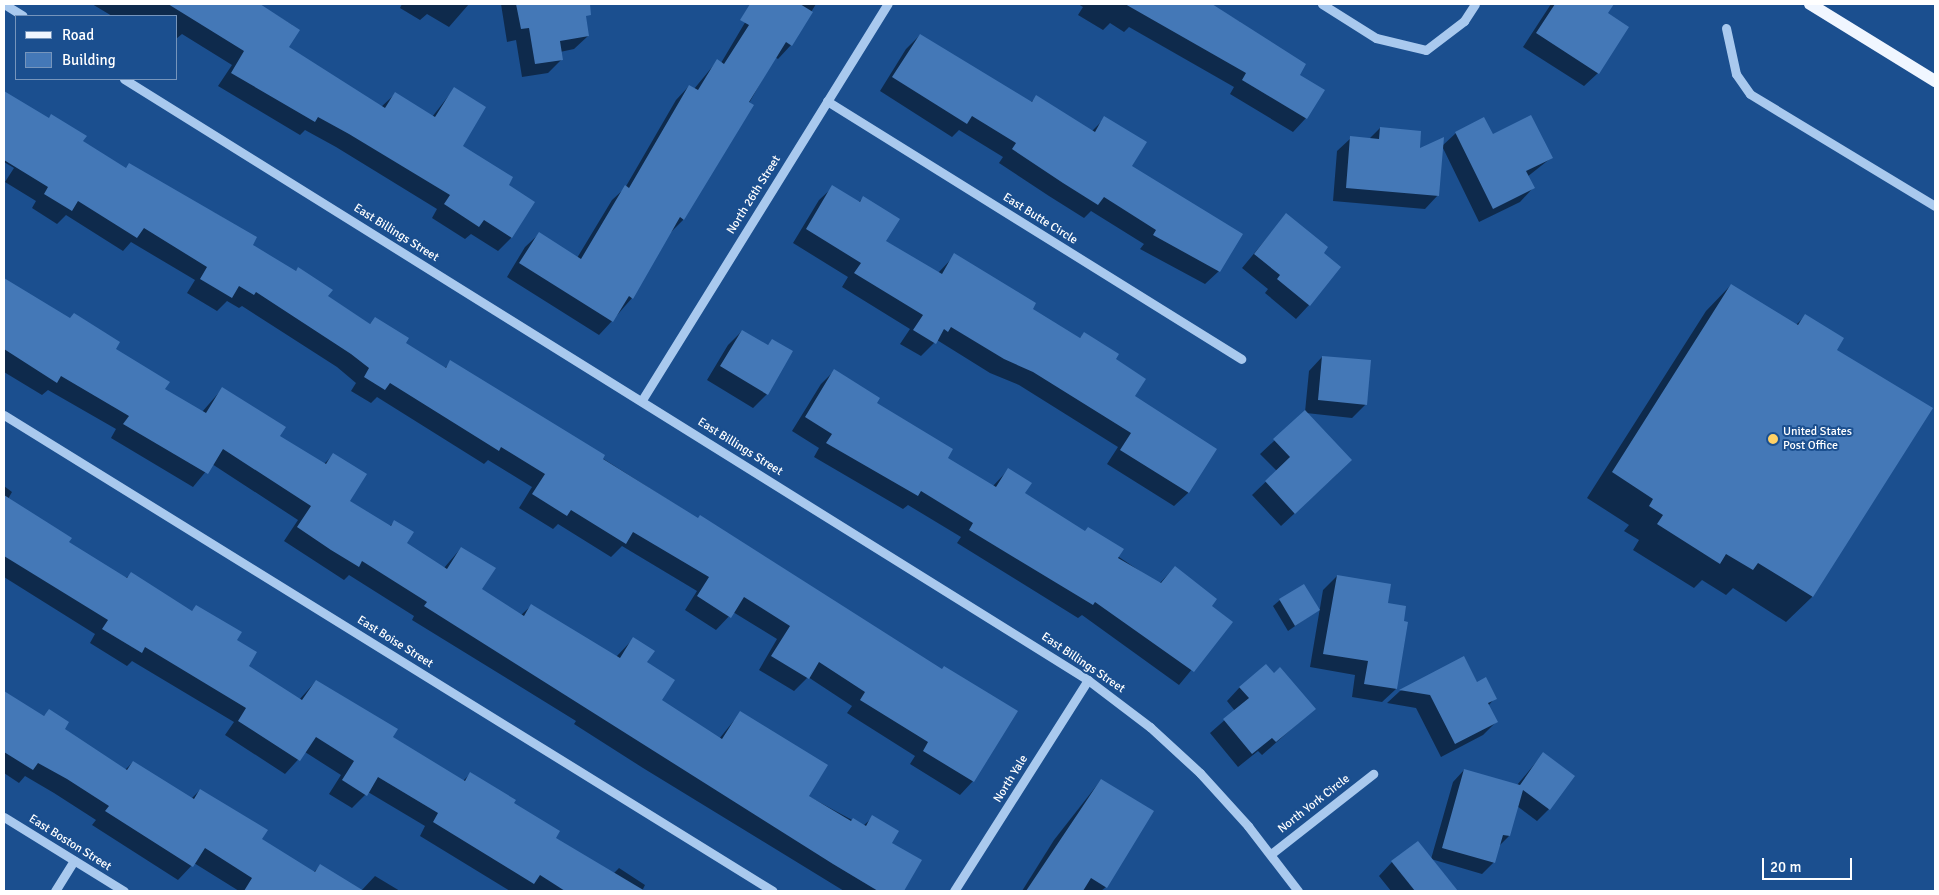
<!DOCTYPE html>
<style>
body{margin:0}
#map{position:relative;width:1939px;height:895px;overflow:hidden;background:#1b4f8f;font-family:Signika,sans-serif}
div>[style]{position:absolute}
.shadow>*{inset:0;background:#0007}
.building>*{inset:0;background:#4478b7}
.minor>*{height:9px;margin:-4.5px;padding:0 4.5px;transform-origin:4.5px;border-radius:4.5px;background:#a9c9ee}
.major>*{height:12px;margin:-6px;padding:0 6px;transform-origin:6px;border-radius:6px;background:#f0f6ff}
.dots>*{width:14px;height:14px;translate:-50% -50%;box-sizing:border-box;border:2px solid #1b4f8f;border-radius:50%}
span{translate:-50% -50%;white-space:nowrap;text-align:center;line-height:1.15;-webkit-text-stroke:4px #1b4f8f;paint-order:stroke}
.street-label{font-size:12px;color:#fff}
.poi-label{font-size:12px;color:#fff}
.left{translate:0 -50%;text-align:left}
.frame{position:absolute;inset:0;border:5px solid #fff;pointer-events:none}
.legend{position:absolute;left:15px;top:15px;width:162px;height:65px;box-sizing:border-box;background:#1b4f8f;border:1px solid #7695bc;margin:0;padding:6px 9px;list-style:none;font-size:15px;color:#fff}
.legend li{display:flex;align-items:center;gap:10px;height:25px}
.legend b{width:25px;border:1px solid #7695bc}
.scale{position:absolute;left:1762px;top:858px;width:90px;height:22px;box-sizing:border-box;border:2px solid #fff;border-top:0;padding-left:6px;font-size:15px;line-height:18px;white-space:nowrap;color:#fff;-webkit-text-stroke:4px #1b4f8f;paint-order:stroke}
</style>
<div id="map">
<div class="shadow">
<i style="clip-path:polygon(92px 4px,258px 4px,292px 25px,288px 48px,381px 107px,395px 94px,432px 117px,454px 89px,461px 146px,507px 185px,534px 202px,511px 238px,498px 251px,471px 234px,465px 239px,432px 218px,437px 209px,336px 147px,305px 130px,300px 135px,218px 86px,232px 65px,182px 34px,176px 39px,176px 16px,112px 16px)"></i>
<i style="clip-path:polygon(402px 4px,469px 4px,449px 27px,427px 14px,420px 20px,400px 8px)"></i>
<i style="clip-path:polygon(501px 4px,583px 4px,588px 36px,574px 49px,560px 52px,562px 59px,548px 73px,522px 77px,516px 40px,507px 42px)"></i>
<i style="clip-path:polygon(756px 4px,816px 4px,791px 45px,778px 59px,775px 57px,684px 219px,670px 233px,632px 298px,612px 321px,599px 335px,507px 277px,525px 247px,539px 234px,577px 258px,612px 200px,625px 188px,676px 100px,689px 86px,694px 89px,717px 61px,721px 63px)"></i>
<i style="clip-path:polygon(1078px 4px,1208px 4px,1240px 22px,1238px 24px,1298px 76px,1306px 118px,1293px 132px,1230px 94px,1234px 87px,1129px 27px,1124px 32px,1110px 23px,1103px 30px,1078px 15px,1083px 7px)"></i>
<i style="clip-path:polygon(1551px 4px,1612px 4px,1606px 13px,1598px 73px,1584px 86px,1523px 47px)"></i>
<i style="clip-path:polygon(920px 35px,1030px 103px,1037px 97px,1092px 131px,1105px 118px,1130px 166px,1219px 271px,1205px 284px,1140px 249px,1144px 244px,1091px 211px,1084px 218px,1049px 196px,999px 163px,1003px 157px,959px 130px,952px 137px,880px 91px,906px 49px)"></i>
<i style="clip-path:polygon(4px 93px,125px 169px,210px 214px,213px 212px,256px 238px,251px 245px,295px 272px,298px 269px,327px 297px,369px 325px,375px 318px,404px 343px,444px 369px,451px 362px,698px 519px,973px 781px,960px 795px,910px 764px,915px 756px,847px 713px,852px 706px,808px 677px,794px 691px,759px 670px,777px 639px,733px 612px,716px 630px,685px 610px,697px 591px,622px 546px,611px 557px,558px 524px,553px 529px,519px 508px,532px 487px,488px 460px,484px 464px,377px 397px,371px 403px,351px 391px,356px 383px,337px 367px,242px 306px,239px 308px,227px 301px,217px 311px,187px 293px,195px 280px,131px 242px,123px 251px,66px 215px,57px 224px,32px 208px,36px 201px,5px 182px,14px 168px,4px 162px)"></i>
<i style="clip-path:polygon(1380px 128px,1418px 150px,1442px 146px,1456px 133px,1492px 136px,1551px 158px,1527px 177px,1533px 188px,1520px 202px,1479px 222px,1442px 146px,1438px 195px,1425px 209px,1333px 201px,1337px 151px,1351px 138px,1369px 139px)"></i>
<i style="clip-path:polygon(833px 187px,858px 203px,863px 198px,885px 241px,938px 273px,955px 255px,1031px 310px,1079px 339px,1084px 333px,1114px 360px,1133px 396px,1215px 449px,1188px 493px,1174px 506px,1107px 464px,1118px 447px,1019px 385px,990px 373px,937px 340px,921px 356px,900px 344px,910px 329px,842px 287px,848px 277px,793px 243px,819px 200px)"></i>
<i style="clip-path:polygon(1286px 215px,1322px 254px,1309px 305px,1296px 319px,1265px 293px,1268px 289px,1242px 268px)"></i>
<i style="clip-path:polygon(4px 279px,69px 319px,164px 389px,202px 412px,222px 389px,279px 437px,324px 464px,333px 455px,348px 501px,389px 527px,394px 522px,405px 544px,444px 568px,461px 548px,481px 590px,521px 615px,532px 605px,616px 657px,633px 639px,660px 701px,719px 739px,740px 713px,808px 796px,863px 826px,873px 817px,891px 843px,921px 861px,902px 891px,844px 891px,643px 768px,574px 724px,576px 721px,412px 620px,414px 616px,349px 575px,344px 580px,284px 541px,298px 520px,212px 464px,193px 487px,111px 438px,116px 429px,48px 390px,42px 395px,4px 372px)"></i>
<i style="clip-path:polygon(1731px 285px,1796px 325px,1805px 316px,1835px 350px,1931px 409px,1812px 597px,1786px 622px,1733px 588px,1726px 595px,1702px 580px,1694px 588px,1633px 550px,1639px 540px,1624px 531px,1629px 525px,1587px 498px,1706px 311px)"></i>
<i style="clip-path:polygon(742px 331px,767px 346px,773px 340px,791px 351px,767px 394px,753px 408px,707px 380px,728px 345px)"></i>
<i style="clip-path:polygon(1322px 357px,1366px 404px,1352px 418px,1306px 413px,1337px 474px,1281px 526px,1252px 495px,1277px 471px,1260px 454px,1305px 412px,1309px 371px)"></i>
<i style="clip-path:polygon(834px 371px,946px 458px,992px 487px,1008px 470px,1024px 493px,1159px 584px,1175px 567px,1210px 606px,1231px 622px,1179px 685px,1082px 615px,1078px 618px,957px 543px,961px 537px,908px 505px,903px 509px,814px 457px,819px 448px,792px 431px,821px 384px)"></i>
<i style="clip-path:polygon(4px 486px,12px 492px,8px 499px,67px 543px,126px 578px,131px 574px,191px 612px,197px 606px,236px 641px,247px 666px,299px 700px,316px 681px,392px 737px,463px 781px,471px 773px,554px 838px,605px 869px,614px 873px,619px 868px,645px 885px,642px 891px,510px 891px,420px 836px,425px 826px,368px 792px,352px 808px,329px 794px,341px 775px,305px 752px,285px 774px,225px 735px,234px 722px,132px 661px,127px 666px,90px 643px,95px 634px,4px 577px)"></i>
<i style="clip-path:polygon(1337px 576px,1386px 604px,1396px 689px,1382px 702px,1352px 697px,1355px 675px,1310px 667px,1323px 590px)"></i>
<i style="clip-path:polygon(1280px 600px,1318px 610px,1288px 631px,1273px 606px)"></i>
<i style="clip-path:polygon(1464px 658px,1477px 683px,1495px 698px,1488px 706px,1496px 722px,1483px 735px,1441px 757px,1416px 708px,1387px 703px,1400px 691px)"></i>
<i style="clip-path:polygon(1274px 674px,1314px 709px,1262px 755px,1258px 751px,1238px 767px,1210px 733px,1235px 711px,1227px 701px,1240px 687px)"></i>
<i style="clip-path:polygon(4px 692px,43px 717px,49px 711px,63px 729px,125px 770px,133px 762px,191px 799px,200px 790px,260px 840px,313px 873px,320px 866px,361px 891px,375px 876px,400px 891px,239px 891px,194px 863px,178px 880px,92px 825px,96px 820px,54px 793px,25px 776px,19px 783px,4px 773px)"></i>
<i style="clip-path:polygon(1543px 754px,1549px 809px,1537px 821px,1517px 806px,1509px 836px,1498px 847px,1494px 862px,1482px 874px,1431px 859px,1456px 891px,1391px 891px,1379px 876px,1392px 862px,1431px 859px,1453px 782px,1464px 770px,1517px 785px)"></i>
<i style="clip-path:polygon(1101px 780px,1106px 887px,1101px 891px,1022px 891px,1054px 840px)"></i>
</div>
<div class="building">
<i style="clip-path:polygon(168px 4px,260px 4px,300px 30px,289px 47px,385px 108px,395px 92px,435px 117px,454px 87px,486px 107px,463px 146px,513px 177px,509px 185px,535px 202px,512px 238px,484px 220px,479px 227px,444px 204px,450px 195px,349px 134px,318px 117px,315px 122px,231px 73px,244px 51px)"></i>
<i style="clip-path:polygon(516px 4px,590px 4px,591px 15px,586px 16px,589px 36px,560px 41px,563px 60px,535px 64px,529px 28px,521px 29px)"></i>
<i style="clip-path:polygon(750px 4px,800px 4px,813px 12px,792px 46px,786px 42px,749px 102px,754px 105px,684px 220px,680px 217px,633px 299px,629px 296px,613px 322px,519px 263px,539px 232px,581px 259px,625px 185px,629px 188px,689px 85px,698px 90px,717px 59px,724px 64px,749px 25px,740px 20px)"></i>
<i style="clip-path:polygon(1125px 4px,1212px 4px,1306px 64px,1300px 75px,1325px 90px,1307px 119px,1242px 80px,1246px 73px)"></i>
<i style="clip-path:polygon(1555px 4px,1614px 4px,1608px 13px,1629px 27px,1599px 74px,1536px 33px)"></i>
<i style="clip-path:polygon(920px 34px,1032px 102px,1036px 95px,1095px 132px,1104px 116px,1147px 142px,1132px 166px,1243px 234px,1220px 272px,1153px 235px,1156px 230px,1104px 197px,1098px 205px,1063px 183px,1012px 149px,1016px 143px,972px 116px,967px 124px,892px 77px)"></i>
<i style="clip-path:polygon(4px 91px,49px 118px,51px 114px,87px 136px,83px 141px,126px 168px,129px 163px,257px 237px,253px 245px,296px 271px,298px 267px,333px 290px,328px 296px,370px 324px,375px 317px,409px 338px,406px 343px,446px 368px,450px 360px,605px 455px,603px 459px,698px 518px,700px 515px,942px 669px,944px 666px,1018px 711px,974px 782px,923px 751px,928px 742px,860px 700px,865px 692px,819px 662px,809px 679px,771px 656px,790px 626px,744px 597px,731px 618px,697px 596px,709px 577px,633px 532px,626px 544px,571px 510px,567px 516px,532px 494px,545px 474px,501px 447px,499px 451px,390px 383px,385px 390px,364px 377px,369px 368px,351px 354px,256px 292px,254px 295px,239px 286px,232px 298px,200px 279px,207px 267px,144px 228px,137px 238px,78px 201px,72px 211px,44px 194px,48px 187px,4px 160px)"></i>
<i style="clip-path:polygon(1531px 115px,1553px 158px,1526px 171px,1535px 188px,1493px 209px,1455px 132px,1484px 117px,1493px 134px)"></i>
<i style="clip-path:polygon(1380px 127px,1421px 131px,1420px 148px,1444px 137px,1439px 196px,1346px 188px,1350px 136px,1379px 139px)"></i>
<i style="clip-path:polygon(832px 185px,860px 202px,863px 196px,900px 219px,886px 241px,942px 274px,954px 253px,1036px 303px,1033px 309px,1080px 338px,1084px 332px,1119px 354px,1116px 359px,1146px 379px,1135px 396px,1217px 449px,1189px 493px,1120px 450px,1131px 433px,1033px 372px,1004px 359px,951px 327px,948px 332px,944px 329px,936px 344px,913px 330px,923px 315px,854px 273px,861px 263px,806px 229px)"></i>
<i style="clip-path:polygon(1286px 213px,1328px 247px,1324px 253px,1341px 267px,1310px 306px,1277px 279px,1280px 275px,1254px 254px)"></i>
<i style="clip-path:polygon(4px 278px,70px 318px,74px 313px,120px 342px,116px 349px,170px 382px,165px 389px,206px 413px,222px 387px,286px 427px,280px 436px,326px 464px,333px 453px,367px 474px,350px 501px,391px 526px,394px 520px,414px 532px,407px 543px,447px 569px,461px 547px,496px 568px,482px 589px,524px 616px,531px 604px,620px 658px,633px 637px,655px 651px,647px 662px,675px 680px,662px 700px,722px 739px,740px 711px,828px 765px,809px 796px,851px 821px,853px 818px,866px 826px,872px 815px,899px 831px,892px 843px,922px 860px,904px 891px,878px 891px,833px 864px,424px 606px,427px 602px,362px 561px,359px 567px,331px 550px,297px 527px,311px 506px,223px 449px,208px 474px,123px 424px,129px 416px,61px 376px,57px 383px,4px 349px)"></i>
<i style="clip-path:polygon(1731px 284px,1798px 325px,1805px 314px,1844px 338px,1837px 350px,1933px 408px,1813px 597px,1758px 563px,1753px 570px,1726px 554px,1720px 564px,1657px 524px,1663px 515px,1649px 506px,1653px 499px,1612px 472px)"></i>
<i style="clip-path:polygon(742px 330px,768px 345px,772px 339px,793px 351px,768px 395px,720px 366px)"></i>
<i style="clip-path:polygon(1322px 356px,1371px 360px,1367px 405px,1318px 400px)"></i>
<i style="clip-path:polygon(834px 369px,880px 398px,877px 403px,953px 449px,948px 458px,996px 487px,1008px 468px,1032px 483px,1025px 493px,1085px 531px,1088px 527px,1124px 549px,1118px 558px,1161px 583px,1175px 566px,1217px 599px,1212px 606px,1233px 622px,1194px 672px,1095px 602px,1093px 605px,969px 530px,973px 523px,921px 491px,918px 496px,826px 443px,832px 434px,805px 417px)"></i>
<i style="clip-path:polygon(1305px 410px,1352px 460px,1295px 514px,1265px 481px,1290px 457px,1273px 439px)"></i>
<i style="clip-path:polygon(4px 495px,72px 538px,69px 542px,127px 578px,131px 572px,192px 611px,196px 605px,242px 632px,237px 640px,257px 652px,249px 666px,302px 700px,316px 680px,398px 729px,393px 737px,465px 781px,470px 772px,516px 800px,514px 803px,560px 831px,556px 838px,645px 891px,565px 891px,540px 875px,534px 884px,433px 822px,438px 813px,378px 777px,367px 796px,342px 780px,354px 761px,316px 737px,300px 761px,238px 721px,246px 708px,145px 647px,142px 653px,102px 629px,108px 620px,4px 556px)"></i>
<i style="clip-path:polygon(1337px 575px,1391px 584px,1388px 603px,1406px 606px,1404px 621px,1408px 622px,1397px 689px,1364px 684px,1368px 661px,1323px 654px)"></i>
<i style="clip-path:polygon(1304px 584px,1320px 610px,1295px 626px,1279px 599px)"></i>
<i style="clip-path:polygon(1464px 656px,1477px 682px,1486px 677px,1497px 699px,1488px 703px,1498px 722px,1455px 744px,1430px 695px,1399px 690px)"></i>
<i style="clip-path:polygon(1266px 664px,1274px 673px,1280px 667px,1316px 709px,1276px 742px,1272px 738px,1252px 754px,1223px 719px,1249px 698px,1239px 687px)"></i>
<i style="clip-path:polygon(4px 691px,44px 716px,49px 709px,69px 722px,65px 729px,127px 770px,133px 761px,194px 799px,200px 789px,268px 830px,262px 839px,315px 872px,320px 864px,364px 891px,244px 891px,252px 878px,205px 848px,193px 867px,105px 811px,109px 806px,67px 779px,38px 763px,33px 770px,4px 752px)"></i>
<i style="clip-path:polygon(1543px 752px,1575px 776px,1550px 810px,1523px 790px,1510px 836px,1503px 835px,1495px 863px,1442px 848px,1464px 769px,1520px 785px)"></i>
<i style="clip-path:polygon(1101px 779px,1154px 811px,1107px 888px,1091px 878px,1083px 891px,1026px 891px)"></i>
<i style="clip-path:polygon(1418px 841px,1458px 891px,1415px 891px,1391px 861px)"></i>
</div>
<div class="minor">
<i style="left:4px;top:4px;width:22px;rotate:32deg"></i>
<i style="left:1322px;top:4px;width:64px;rotate:32.2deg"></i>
<i style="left:1376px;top:38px;width:51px;rotate:13.5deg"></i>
<i style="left:1426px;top:50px;width:48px;rotate:-37.3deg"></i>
<i style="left:1464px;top:21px;width:20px;rotate:-57deg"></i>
<i style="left:1726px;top:28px;width:47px;rotate:77.7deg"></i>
<i style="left:1736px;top:74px;width:24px;rotate:55deg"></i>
<i style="left:1750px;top:94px;width:216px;rotate:31.2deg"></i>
<i style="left:124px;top:79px;width:1136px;rotate:31.94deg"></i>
<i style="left:1088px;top:680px;width:78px;rotate:37.2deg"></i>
<i style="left:1150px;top:727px;width:68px;rotate:42.6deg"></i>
<i style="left:1200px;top:773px;width:72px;rotate:47.8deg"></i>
<i style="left:1248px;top:826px;width:82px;rotate:52.4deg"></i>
<i style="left:827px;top:101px;width:488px;rotate:31.9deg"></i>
<i style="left:642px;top:400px;width:466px;rotate:-58.2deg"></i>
<i style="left:4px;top:415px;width:904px;rotate:31.76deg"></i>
<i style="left:4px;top:817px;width:141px;rotate:31.7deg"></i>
<i style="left:1271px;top:854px;width:130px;rotate:-38.1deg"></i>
<i style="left:55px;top:891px;width:36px;rotate:-58deg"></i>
<i style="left:954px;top:891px;width:250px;rotate:-57.6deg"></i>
</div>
<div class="major">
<i style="left:1810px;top:4px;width:147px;rotate:31.6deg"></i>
</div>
<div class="dots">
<i style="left:1773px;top:439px;background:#ffd166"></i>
</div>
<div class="street-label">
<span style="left:754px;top:195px;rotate:-58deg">North 26th Street</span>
<span style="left:1040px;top:219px;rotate:32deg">East Butte Circle</span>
<span style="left:396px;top:233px;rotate:32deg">East Billings Street</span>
<span style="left:740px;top:447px;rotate:32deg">East Billings Street</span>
<span style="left:395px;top:642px;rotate:32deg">East Boise Street</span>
<span style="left:1083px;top:663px;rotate:34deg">East Billings Street</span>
<span style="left:1011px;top:779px;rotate:-58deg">North Yale</span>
<span style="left:1314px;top:804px;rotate:-38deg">North York Circle</span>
<span style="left:70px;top:843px;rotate:32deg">East Boston Street</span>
</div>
<div class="poi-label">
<span class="left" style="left:1783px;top:439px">United States<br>Post Office</span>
</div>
<div class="frame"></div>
<ul class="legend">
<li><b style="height:6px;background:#f0f6ff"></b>Road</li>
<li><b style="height:14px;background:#4478b7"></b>Building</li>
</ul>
<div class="scale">20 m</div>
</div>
